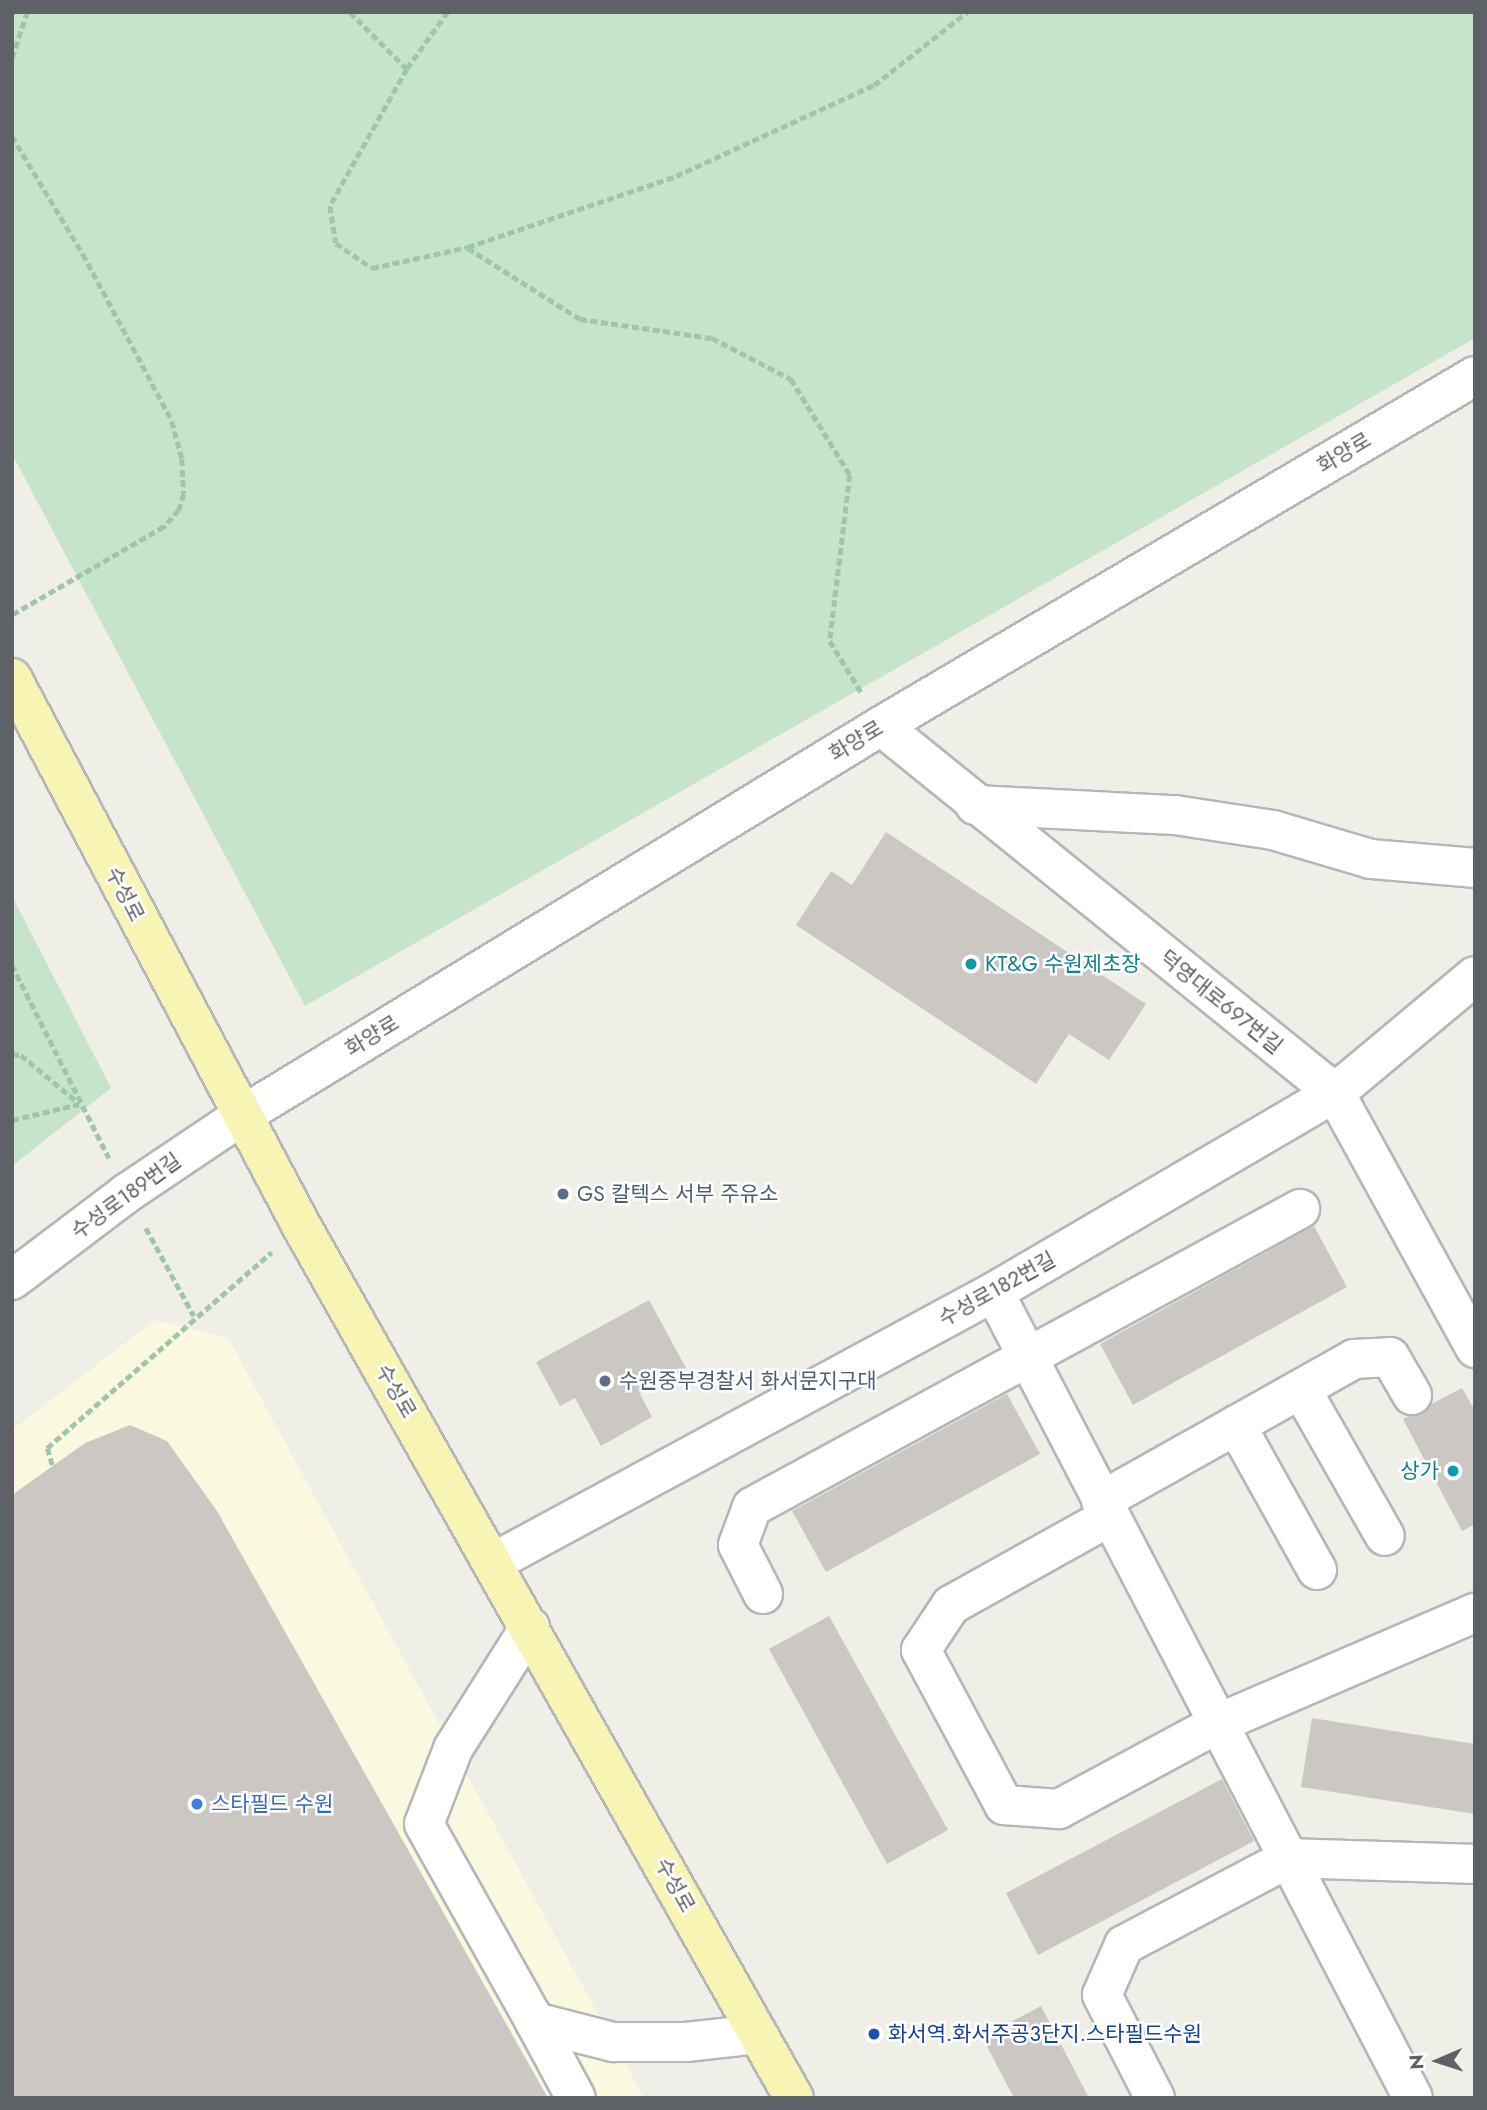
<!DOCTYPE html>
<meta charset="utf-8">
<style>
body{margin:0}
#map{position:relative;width:1487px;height:2110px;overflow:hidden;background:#efeee7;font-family:Jost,"Noto Sans KR",sans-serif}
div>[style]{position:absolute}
.commercial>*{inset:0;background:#fbf8e0}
.green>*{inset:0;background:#c6e4c9}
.building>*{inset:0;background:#cbc8c4}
.path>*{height:4.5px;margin-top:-2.25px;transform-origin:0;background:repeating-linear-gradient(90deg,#9fc5ad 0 7px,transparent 0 10.5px)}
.roads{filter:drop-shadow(2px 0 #b4b6ba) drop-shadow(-2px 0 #b4b6ba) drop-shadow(0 2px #b4b6ba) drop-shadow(0 -2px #b4b6ba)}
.minor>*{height:38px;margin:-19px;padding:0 19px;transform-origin:19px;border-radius:19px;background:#fff}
.major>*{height:38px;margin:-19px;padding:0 19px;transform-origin:19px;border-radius:19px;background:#f8f4b3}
.dots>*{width:19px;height:19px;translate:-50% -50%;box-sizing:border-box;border:4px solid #fff;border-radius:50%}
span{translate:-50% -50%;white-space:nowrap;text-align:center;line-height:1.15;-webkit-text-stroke:5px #fff;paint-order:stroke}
.street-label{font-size:21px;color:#5e6166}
.culture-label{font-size:21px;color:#0d838f}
.left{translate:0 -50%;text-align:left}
.right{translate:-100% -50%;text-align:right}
.service-label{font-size:21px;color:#4e5e75}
.shop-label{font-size:21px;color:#366cbe}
.transit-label{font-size:21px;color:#164399}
.frame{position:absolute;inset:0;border:14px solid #5e6166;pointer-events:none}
.north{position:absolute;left:1403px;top:2026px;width:70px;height:70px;-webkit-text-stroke:5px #fff;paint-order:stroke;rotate:267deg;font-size:19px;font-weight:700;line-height:28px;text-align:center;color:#5e6166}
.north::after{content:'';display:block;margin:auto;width:24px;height:32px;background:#5e6166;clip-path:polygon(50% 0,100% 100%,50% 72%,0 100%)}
</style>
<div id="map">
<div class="commercial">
<i style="clip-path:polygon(155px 1320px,228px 1338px,644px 2098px,12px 2098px,12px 1430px)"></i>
</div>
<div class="green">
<i style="clip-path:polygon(12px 12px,1475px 12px,1475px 338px,305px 1006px,12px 454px)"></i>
<i style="clip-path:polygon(12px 896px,111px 1088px,12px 1166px)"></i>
</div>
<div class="building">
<i style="clip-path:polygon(886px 832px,1146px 1004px,1109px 1060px,1069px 1034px,1036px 1084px,796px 925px,831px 871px,852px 885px)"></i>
<i style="clip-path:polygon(1314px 1226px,1347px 1287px,1133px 1405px,1100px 1344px)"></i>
<i style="clip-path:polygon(649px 1300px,686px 1368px,640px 1394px,652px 1417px,601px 1446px,575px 1398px,560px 1406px,536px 1362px)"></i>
<i style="clip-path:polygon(1462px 1388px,1475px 1411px,1475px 1524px,1462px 1531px,1403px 1419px)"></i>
<i style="clip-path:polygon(1007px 1394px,1040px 1454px,826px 1572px,792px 1511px)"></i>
<i style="clip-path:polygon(130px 1425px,167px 1441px,217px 1511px,548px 2098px,12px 2098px,12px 1495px,85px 1443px)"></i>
<i style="clip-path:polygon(829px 1616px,948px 1830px,887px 1864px,769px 1649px)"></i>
<i style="clip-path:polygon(1312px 1718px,1475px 1744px,1475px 1814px,1301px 1787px)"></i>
<i style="clip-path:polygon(1222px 1779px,1254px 1841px,1038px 1955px,1006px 1893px)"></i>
<i style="clip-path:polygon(1041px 2006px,1089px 2098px,1014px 2098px,982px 2037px)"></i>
</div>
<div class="path">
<i style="left:350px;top:12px;width:81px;rotate:45deg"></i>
<i style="left:448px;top:12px;width:70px;rotate:125.7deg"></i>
<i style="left:407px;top:69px;width:157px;rotate:119.3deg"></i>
<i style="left:330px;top:206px;width:37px;rotate:81deg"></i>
<i style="left:336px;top:243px;width:44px;rotate:34.8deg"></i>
<i style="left:372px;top:268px;width:98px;rotate:-12.3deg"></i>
<i style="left:468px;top:247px;width:220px;rotate:-18.8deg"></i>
<i style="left:676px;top:176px;width:218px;rotate:-24.7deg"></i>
<i style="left:874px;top:85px;width:118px;rotate:-38.1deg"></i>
<i style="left:12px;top:58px;width:48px;rotate:-71.9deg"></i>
<i style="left:12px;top:136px;width:138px;rotate:59deg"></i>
<i style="left:83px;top:254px;width:189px;rotate:61.9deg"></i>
<i style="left:172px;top:421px;width:39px;rotate:75deg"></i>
<i style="left:182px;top:459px;width:35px;rotate:87deg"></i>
<i style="left:184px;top:494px;width:17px;rotate:107deg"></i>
<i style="left:179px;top:510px;width:23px;rotate:131deg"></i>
<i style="left:164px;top:527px;width:176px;rotate:149.9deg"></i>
<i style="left:468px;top:248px;width:133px;rotate:32.4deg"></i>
<i style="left:580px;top:319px;width:133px;rotate:8.2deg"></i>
<i style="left:712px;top:338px;width:89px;rotate:27.4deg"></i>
<i style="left:791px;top:379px;width:113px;rotate:58.4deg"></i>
<i style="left:850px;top:475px;width:167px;rotate:96.9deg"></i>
<i style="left:830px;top:641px;width:60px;rotate:58.7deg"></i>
<i style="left:12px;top:965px;width:216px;rotate:63.3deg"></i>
<i style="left:12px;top:1054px;width:9px;rotate:6deg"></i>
<i style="left:21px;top:1055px;width:72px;rotate:39.9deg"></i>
<i style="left:12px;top:1120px;width:69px;rotate:-13.4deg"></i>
<i style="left:146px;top:1228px;width:100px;rotate:61.4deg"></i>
<i style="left:52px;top:1465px;width:18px;rotate:-106deg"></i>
<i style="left:47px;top:1448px;width:298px;rotate:-41.1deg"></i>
</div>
<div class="roads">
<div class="minor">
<i style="left:881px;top:726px;width:584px;rotate:38.95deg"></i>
<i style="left:1335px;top:1093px;width:291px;rotate:61.2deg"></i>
<i style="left:975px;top:805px;width:200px;rotate:2.9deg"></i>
<i style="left:1175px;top:815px;width:99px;rotate:8.7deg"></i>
<i style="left:1273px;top:830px;width:102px;rotate:16.5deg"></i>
<i style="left:1371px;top:859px;width:104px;rotate:4.9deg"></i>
<i style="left:12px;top:1280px;width:144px;rotate:-37.1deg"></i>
<i style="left:127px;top:1193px;width:140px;rotate:-33.9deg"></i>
<i style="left:243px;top:1115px;width:747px;rotate:-31.37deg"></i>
<i style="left:881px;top:726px;width:689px;rotate:-30.51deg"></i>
<i style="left:994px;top:1292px;width:908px;rotate:62.53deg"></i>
<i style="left:1301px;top:1389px;width:169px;rotate:60.3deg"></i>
<i style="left:1236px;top:1425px;width:166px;rotate:60.8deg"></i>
<i style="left:1101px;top:1501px;width:290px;rotate:-29.3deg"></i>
<i style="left:1354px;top:1359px;width:36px;rotate:-3deg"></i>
<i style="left:1390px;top:1357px;width:44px;rotate:59.9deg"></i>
<i style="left:1109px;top:1517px;width:181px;rotate:150.9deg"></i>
<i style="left:951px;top:1605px;width:54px;rotate:123.7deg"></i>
<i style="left:921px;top:1650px;width:176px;rotate:61.8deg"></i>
<i style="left:1004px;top:1805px;width:55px;rotate:4.2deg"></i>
<i style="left:1059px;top:1809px;width:182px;rotate:-28.3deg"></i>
<i style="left:1219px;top:1723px;width:279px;rotate:-23.3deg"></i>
<i style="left:494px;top:1562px;width:568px;rotate:-28.37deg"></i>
<i style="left:994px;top:1292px;width:395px;rotate:-30.3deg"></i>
<i style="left:1335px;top:1093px;width:182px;rotate:-39.9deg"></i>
<i style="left:763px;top:1594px;width:55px;rotate:-117deg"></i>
<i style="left:738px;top:1545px;width:40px;rotate:-69.8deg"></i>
<i style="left:752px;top:1507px;width:624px;rotate:-28.54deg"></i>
<i style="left:530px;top:1627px;width:144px;rotate:122.3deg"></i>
<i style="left:453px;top:1749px;width:80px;rotate:111.1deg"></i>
<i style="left:424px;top:1824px;width:227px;rotate:60.7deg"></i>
<i style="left:535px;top:2022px;width:81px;rotate:14.4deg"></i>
<i style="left:613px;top:2042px;width:73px"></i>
<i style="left:686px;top:2042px;width:72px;rotate:-6.3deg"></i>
<i style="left:535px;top:2022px;width:86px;rotate:61.7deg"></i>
<i style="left:1155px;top:2098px;width:116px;rotate:-117.2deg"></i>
<i style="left:1102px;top:1995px;width:55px;rotate:-66.3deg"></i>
<i style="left:1124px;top:1945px;width:187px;rotate:-27.8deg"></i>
<i style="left:1289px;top:1858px;width:186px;rotate:1.8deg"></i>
</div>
<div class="major">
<i style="left:12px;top:678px;width:621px;rotate:62.16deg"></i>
<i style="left:302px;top:1227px;width:1000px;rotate:60.54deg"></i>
</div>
</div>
<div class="dots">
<i style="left:971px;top:964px;background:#0f9aa8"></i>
<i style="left:563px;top:1194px;background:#5c6f8a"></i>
<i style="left:605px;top:1381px;background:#5c6f8a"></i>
<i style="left:1453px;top:1471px;background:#0f9aa8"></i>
<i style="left:197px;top:1804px;background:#3f7fe0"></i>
<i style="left:874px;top:2034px;background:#1a4fb4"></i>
</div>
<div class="street-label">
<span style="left:1344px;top:453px;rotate:-31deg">화양로</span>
<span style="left:856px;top:741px;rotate:-31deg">화양로</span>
<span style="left:125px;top:894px;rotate:63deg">수성로</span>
<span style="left:1221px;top:1002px;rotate:39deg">덕영대로697번길</span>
<span style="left:372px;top:1036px;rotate:-31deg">화양로</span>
<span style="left:126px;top:1196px;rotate:-36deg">수성로189번길</span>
<span style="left:997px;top:1289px;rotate:-29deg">수성로182번길</span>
<span style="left:396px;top:1391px;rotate:60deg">수성로</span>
<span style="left:675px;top:1885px;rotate:61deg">수성로</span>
</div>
<div class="culture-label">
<span class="left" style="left:985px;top:964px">KT&amp;G 수원제초장</span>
<span class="right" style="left:1439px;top:1471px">상가</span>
</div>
<div class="service-label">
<span class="left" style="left:577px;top:1194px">GS 칼텍스 서부 주유소</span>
<span class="left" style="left:619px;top:1381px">수원중부경찰서 화서문지구대</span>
</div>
<div class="shop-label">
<span class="left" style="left:211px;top:1804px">스타필드 수원</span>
</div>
<div class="transit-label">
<span class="left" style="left:888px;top:2034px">화서역.화서주공3단지.스타필드수원</span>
</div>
<div class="frame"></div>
<div class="north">N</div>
</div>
